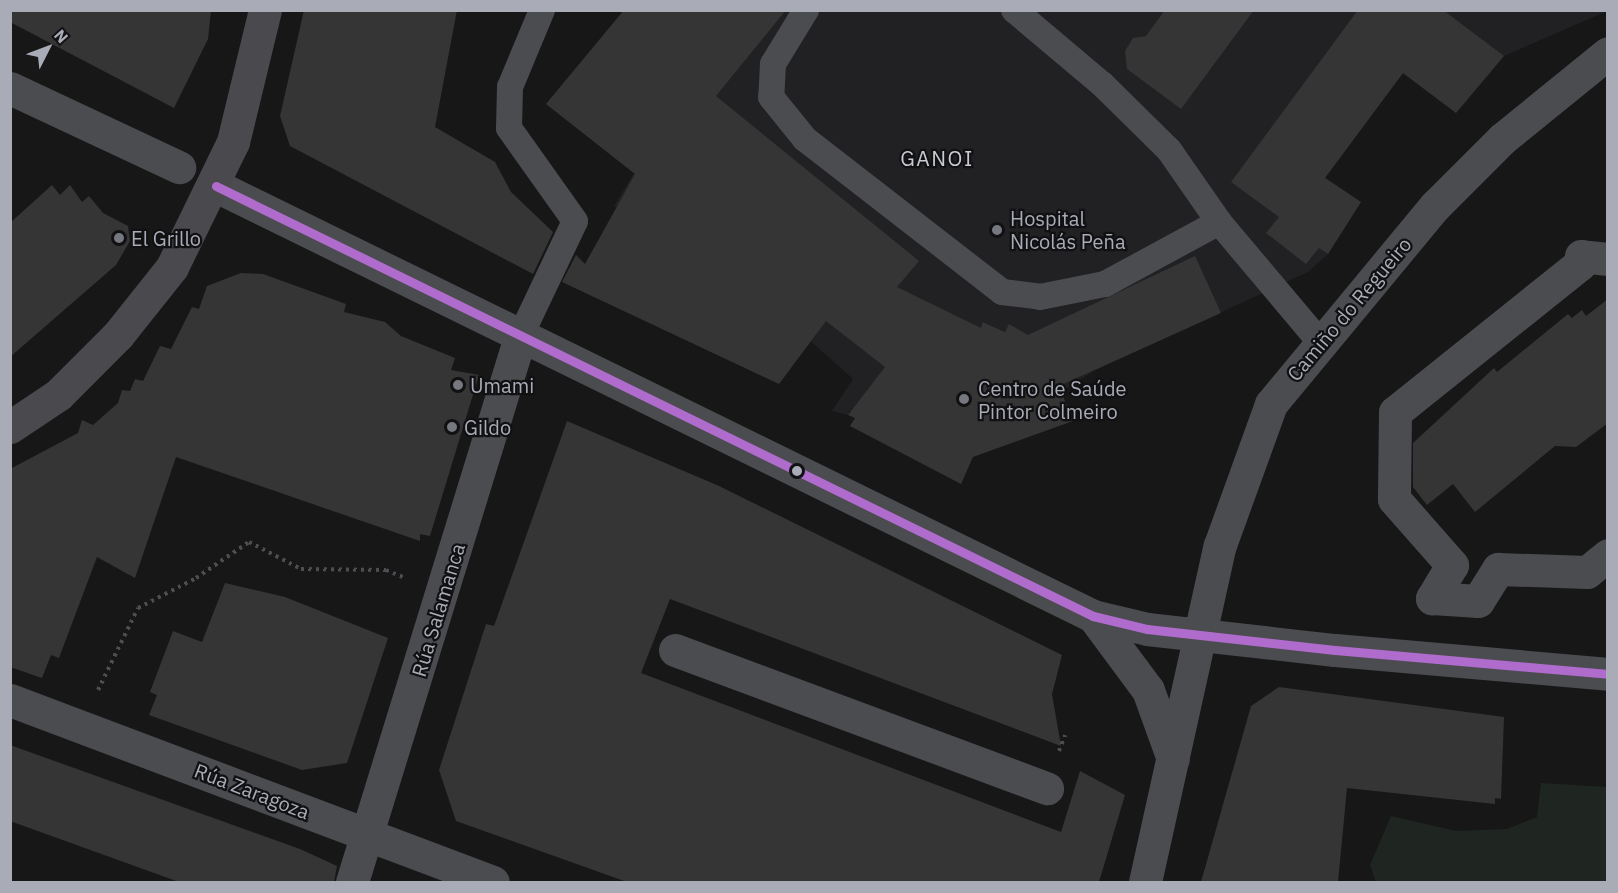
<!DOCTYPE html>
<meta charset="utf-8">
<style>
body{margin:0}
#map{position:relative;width:1618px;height:893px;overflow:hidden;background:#171717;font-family:"IBM Plex Sans",sans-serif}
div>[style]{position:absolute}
.built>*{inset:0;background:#212123}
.green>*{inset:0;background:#1f2621}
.building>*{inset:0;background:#353536}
.path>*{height:4px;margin-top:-2px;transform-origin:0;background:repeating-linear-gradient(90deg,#4d4e51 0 3px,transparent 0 7.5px)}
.service>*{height:26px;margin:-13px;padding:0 13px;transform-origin:13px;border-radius:13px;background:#4b4c50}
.pedestrian>*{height:33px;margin:-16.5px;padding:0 16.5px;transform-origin:16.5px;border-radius:16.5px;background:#4b4c50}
.minor>*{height:33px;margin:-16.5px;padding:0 16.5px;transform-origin:16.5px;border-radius:16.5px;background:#4b4c50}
.secondary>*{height:33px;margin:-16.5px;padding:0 16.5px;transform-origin:16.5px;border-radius:16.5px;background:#4a4a4e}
.bus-1>*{height:9px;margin:-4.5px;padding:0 4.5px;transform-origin:4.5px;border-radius:4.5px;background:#b06ccc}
.dots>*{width:16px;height:16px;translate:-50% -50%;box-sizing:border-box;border:3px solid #111113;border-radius:50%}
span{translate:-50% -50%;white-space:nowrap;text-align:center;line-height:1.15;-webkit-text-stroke:4.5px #111113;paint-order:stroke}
.poi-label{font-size:20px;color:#a9acb7}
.left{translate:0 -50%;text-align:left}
.street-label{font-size:20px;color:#a9acb7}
.neighbourhood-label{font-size:21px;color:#c9cbd3;letter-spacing:1.5px}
.frame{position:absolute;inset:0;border:12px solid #a9acb7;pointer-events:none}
.north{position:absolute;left:18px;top:18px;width:60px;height:60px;-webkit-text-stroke:4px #111113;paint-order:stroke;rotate:48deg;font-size:16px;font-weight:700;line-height:24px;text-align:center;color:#a9acb7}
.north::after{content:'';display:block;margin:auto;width:21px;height:27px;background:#a9acb7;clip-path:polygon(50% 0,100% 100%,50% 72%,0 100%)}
</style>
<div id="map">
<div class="built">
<i style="clip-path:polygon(624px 11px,1607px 11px,1504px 56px,1456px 113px,1403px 73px,1325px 177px,1361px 202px,1328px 254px,1308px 272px,1094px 371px,1061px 392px,1033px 338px,1010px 325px,1005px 332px,984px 322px,981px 328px,889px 363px,848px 415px,832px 411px,853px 379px,806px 337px,614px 206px,634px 173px,546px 104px)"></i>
</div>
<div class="green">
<i style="clip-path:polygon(1541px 783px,1607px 787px,1607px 882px,1376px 882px,1370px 865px,1391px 816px,1456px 831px,1507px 829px,1537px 817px)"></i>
</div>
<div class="building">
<i style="clip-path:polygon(10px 10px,211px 10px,208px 39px,174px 108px,10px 22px)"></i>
<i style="clip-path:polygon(304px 10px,457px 10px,435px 127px,495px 162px,511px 192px,553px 232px,533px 274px,290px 146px,280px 116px)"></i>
<i style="clip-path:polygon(624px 10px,786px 10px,716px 96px,919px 261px,897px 287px,981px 328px,983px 322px,1005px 332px,1009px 324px,1028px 335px,1195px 256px,1221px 313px,1059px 386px,1073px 421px,973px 457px,961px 484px,850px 426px,855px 418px,848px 415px,885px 367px,826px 321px,779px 384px,562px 282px,576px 255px,585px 264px,635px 174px,546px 104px)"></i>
<i style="clip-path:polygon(1165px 10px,1254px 10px,1181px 109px,1127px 69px,1125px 51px,1133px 38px,1146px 36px)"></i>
<i style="clip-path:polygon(1358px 10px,1443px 10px,1504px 56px,1456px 113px,1403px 73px,1325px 178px,1361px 202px,1328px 254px,1319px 248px,1306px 264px,1266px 233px,1279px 217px,1231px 182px)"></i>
<i style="clip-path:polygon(52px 185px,60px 195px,70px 185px,82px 202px,89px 196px,103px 213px,128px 226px,130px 241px,116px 265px,10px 357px,10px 223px)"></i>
<i style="clip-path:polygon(241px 273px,263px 274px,346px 304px,344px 312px,385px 322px,401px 336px,455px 358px,451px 370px,479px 375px,430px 536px,420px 534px,420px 541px,176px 457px,135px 578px,97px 557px,59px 658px,51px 655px,42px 678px,10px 667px,10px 469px,78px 433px,82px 420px,93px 425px,118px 403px,122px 390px,130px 391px,135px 379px,143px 381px,160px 346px,171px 349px,192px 307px,199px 309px,207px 286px)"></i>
<i style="clip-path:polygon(1608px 299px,1608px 423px,1576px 447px,1555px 446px,1475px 512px,1453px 484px,1427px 505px,1413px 487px,1413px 443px,1494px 368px,1497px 372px,1568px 314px,1572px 318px,1582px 310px,1586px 316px)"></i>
<i style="clip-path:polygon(567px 421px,719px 486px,1062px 655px,1052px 694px,1061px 746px,670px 599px,641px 673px,1061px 832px,1080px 771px,1125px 795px,1099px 882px,627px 882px,456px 821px,439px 770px,486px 624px,494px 626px)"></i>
<i style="clip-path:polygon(225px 583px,285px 597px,388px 638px,347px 763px,302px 770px,149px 715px,157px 695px,150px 692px,173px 631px,202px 642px)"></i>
<i style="clip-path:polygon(1279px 687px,1504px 717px,1501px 799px,1495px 798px,1495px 804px,1347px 788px,1338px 882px,1201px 882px,1251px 706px)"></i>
<i style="clip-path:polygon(10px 745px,300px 849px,337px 866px,334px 882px,179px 882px,10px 821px)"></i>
</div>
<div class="path">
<i style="left:98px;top:690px;width:91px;rotate:-64deg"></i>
<i style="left:138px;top:608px;width:65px;rotate:-27.3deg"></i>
<i style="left:196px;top:578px;width:64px;rotate:-34.2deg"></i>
<i style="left:249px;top:542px;width:59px;rotate:27.4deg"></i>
<i style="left:301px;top:569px;width:85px;rotate:0.7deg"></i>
<i style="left:386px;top:570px;width:21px;rotate:23deg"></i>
<i style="left:1059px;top:751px;width:17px;rotate:-69deg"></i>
</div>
<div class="service">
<i style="left:806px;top:10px;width:63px;rotate:121.4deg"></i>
<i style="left:773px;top:64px;width:33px;rotate:93deg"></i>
<i style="left:771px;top:97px;width:54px;rotate:51deg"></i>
<i style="left:805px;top:139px;width:249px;rotate:37.8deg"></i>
<i style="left:1002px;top:292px;width:38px;rotate:7deg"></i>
<i style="left:1040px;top:297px;width:66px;rotate:-11.3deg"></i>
<i style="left:1105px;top:284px;width:130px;rotate:-28.5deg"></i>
<i style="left:1014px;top:10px;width:115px;rotate:40.1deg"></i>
<i style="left:1102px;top:84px;width:94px;rotate:44.6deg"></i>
<i style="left:1169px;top:150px;width:88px;rotate:55.2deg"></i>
<i style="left:1219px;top:222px;width:158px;rotate:49.9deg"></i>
<i style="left:520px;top:337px;width:128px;rotate:-64.6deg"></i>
<i style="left:575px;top:221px;width:114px;rotate:-125.4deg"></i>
<i style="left:509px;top:128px;width:41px;rotate:-88.6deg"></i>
<i style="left:510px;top:87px;width:83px;rotate:-67.4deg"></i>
</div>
<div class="pedestrian">
<i style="left:10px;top:88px;width:187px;rotate:25.1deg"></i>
<i style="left:1608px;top:259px;width:27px;rotate:-174deg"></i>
<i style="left:1581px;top:256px;width:8px;rotate:97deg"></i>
<i style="left:1580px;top:264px;width:237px;rotate:141.3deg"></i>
<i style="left:1395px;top:412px;width:87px;rotate:90.7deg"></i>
<i style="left:1394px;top:499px;width:88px;rotate:48.7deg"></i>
<i style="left:1452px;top:565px;width:39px;rotate:121deg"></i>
<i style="left:1432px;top:598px;width:46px;rotate:3.7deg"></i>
<i style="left:1478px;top:601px;width:38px;rotate:-58deg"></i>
<i style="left:1498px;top:569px;width:89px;rotate:1.9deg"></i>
<i style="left:1587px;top:572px;width:27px;rotate:-39deg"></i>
<i style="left:675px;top:650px;width:397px;rotate:20.4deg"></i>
</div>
<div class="minor">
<i style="left:216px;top:186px;width:977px;rotate:26.12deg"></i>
<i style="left:1093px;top:616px;width:56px;rotate:13.5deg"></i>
<i style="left:1147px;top:629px;width:189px;rotate:6.4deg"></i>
<i style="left:1335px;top:650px;width:274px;rotate:5deg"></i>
<i style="left:1093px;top:616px;width:92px;rotate:53.4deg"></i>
<i style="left:1148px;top:690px;width:73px;rotate:70.1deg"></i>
<i style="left:10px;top:700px;width:516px;rotate:20.65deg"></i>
<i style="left:352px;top:882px;width:570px;rotate:-72.87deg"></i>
<i style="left:1145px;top:882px;width:345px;rotate:-77.5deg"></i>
<i style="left:1220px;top:545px;width:150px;rotate:-70.1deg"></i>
<i style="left:1271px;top:404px;width:257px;rotate:-50.4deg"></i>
<i style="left:1435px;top:206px;width:95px;rotate:-45deg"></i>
<i style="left:1502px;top:139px;width:136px;rotate:-39.1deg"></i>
</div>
<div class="secondary">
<i style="left:10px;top:427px;width:58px;rotate:-33.7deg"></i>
<i style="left:58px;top:395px;width:85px;rotate:-45deg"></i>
<i style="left:118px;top:335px;width:87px;rotate:-51.5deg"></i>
<i style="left:172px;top:267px;width:139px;rotate:-64deg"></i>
<i style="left:233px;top:142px;width:136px;rotate:-76.4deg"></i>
</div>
<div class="bus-1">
<i style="left:216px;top:186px;width:977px;rotate:26.12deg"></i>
<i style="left:1093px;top:616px;width:56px;rotate:13.5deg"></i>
<i style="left:1147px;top:629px;width:189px;rotate:6.4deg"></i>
<i style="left:1335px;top:650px;width:274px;rotate:5deg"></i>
</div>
<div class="dots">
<i style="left:997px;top:230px;background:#76787f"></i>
<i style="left:119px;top:238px;background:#76787f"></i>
<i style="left:458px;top:385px;background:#76787f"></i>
<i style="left:964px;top:399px;background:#76787f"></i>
<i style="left:452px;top:427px;background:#76787f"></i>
<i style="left:797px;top:471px;background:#a9acb7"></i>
</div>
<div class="poi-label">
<span class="left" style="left:1010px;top:230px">Hospital<br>Nicolás Peña</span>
<span class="left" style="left:131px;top:238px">El Grillo</span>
<span class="left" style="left:470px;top:385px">Umami</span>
<span class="left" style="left:978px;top:400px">Centro de Saúde<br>Pintor Colmeiro</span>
<span class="left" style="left:464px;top:427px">Gildo</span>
</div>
<div class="street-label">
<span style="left:1349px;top:309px;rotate:-50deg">Camiño do Regueiro</span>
<span style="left:438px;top:610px;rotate:-73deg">Rúa Salamanca</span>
<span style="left:252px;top:791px;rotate:21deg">Rúa Zaragoza</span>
</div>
<div class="neighbourhood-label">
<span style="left:937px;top:158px">GANOI</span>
</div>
<div class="frame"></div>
<div class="north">N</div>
</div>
